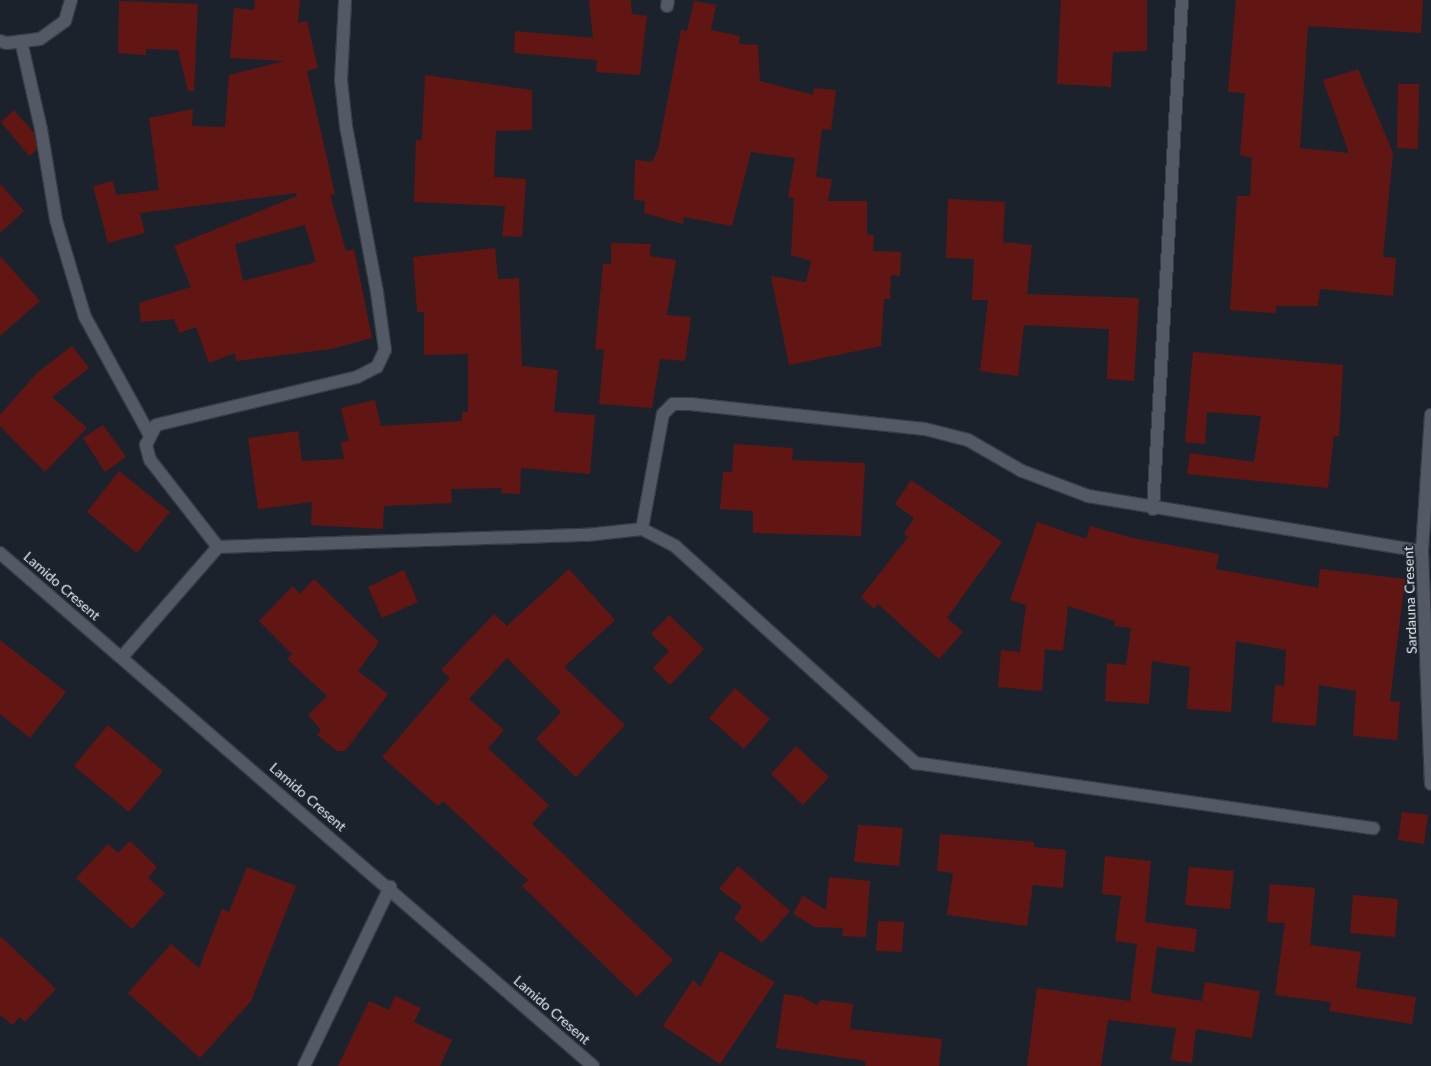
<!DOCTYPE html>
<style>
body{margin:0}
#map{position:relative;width:1431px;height:1066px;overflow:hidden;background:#1c222c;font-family:Lato,sans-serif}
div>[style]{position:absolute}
.building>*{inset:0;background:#621614}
.roads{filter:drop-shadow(1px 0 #373c45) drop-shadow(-1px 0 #373c45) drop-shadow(0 1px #373c45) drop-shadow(0 -1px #373c45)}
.minor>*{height:12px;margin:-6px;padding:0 6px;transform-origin:6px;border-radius:6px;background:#535a66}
span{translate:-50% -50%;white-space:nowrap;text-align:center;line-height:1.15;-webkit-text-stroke:3.5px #1c222c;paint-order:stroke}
.street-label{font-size:14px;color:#e6ebf2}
</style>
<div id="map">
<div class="building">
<i style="clip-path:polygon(evenodd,255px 0,300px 0,298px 23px,307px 21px,318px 68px,307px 71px,335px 194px,330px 195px,346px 251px,354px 249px,372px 338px,331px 349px,236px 361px,235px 353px,209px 363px,196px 327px,179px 333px,174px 319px,141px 322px,139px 303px,191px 287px,174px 246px,297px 196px,296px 193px,140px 213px,145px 233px,108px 243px,93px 186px,113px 181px,116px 195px,159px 190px,149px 118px,193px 109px,192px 126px,225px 127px,229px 75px,284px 61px,230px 58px,234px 8px,254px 10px,255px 0,305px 225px,316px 262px,243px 281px,235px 244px,305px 225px)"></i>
<i style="clip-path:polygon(589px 0,631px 0,632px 14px,647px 16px,640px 75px,596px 72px,597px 60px,514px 53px,515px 31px,593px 38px)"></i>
<i style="clip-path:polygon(1061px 0,1147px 0,1147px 51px,1113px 52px,1111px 87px,1057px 84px)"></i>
<i style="clip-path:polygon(1236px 0,1423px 0,1421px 33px,1308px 26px,1300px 148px,1349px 153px,1323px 80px,1358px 69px,1393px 153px,1383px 257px,1396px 258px,1393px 296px,1320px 289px,1318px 306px,1276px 306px,1276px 313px,1230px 310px,1237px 196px,1250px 196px,1252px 158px,1240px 155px,1245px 93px,1228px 92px)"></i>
<i style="clip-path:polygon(119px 1px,198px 4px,194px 91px,188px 91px,178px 50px,146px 49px,146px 55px,118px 53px)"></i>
<i style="clip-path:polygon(694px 1px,716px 5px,711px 30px,740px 36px,739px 44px,758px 45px,760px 81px,813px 95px,814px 88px,836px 90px,831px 130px,822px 129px,816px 177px,832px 179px,828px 201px,867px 201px,867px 234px,874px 235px,873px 251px,901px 252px,900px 276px,891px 275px,890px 299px,884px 299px,881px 346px,789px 365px,771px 276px,806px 282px,811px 261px,791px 255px,794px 198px,788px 197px,795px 158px,751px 152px,732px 226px,684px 217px,683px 224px,644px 213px,645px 201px,634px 200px,635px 160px,652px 162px,658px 150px,681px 30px,687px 31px)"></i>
<i style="clip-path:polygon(425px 75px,532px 90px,532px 130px,496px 131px,494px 177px,526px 179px,522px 237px,502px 236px,505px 206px,414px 202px,416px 140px,422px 140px)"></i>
<i style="clip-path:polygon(1398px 84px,1419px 84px,1418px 149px,1397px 148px)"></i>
<i style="clip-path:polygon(14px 110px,34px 133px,37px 149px,29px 156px,1px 122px)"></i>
<i style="clip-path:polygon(0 184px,24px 211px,0 233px)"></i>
<i style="clip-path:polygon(948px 199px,1005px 202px,1003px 242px,1032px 245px,1027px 294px,1139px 298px,1134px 381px,1107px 379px,1109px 329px,1024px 325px,1018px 376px,980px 371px,988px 300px,972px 300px,974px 259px,946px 258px)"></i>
<i style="clip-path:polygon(611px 243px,651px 244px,650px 256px,676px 260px,667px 315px,691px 317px,685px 361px,660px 359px,652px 408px,599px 404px,604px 350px,595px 349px,603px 264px,611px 264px)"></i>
<i style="clip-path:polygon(495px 248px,498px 279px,519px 278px,522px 366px,558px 370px,554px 412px,595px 415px,590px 474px,521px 468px,520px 494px,501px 493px,502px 488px,451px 489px,452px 503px,384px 506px,383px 529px,311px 525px,312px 502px,258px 509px,248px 438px,298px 431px,302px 461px,344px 459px,341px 442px,349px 441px,341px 408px,375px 400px,381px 426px,462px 421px,462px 412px,468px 412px,468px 354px,424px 355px,424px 312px,417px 312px,413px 257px)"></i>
<i style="clip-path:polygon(0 256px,40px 301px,0 336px)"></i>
<i style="clip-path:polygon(72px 346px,89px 368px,52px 397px,87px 428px,45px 472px,0 426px,0 415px,37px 373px)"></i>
<i style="clip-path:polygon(1193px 352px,1343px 365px,1339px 436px,1334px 436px,1328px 488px,1187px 474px,1190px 453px,1254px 462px,1261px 416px,1207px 412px,1205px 444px,1185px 442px)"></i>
<i style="clip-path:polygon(103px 425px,126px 457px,105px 472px,83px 438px)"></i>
<i style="clip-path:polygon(734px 444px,793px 448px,792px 460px,865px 463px,861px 536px,753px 533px,753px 511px,720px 509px,723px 472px,732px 472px)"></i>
<i style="clip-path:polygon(119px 471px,170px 512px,137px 553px,87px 512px)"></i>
<i style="clip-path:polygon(911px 480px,1002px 542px,947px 618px,963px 632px,939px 659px,878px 604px,874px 609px,861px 597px,908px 537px,904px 534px,914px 518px,895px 504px)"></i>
<i style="clip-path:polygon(1037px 522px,1086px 539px,1090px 526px,1132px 538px,1219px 554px,1216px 569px,1318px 588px,1320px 569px,1405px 579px,1390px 701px,1400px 702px,1397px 740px,1353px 736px,1356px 691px,1319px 685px,1316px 726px,1272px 722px,1275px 685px,1284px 686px,1286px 650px,1236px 641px,1231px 712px,1187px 709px,1190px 667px,1152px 661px,1149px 704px,1105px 701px,1107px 663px,1126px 665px,1131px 628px,1114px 626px,1115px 621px,1068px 606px,1063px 651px,1045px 649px,1042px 691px,998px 687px,1001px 650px,1020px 652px,1026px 605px,1010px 600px)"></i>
<i style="clip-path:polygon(569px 569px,615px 620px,564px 667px,625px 725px,576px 777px,536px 739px,561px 712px,507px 658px,469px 699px,504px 730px,488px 748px,549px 805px,532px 824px,673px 960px,637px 997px,522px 886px,528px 880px,443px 801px,438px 806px,382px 757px,450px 678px,441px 670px,494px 614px,507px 626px)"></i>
<i style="clip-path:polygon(404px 570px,418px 602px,382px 618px,368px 587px)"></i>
<i style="clip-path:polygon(314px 579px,379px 642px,358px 671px,388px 694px,345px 751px,337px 751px,317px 735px,321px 730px,308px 715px,327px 696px,287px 659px,292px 654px,259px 621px,293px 586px,300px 594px)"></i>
<i style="clip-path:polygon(669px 615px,704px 649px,670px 685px,653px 668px,669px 651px,651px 634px)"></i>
<i style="clip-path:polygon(0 640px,66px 692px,30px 738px,0 714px)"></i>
<i style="clip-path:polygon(735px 688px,770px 719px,744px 749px,709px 718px)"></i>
<i style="clip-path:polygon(108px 725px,163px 771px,129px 812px,74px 766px)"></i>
<i style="clip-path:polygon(796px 746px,829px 777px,803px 805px,771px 774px)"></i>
<i style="clip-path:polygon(1402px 812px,1428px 815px,1424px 844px,1398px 840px)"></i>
<i style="clip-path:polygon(858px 825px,903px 828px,899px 866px,854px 862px)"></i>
<i style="clip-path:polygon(940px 834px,1034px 842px,1034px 847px,1066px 850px,1063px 888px,1033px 885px,1027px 926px,947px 915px,953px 873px,937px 871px)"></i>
<i style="clip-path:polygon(130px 841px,157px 867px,148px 878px,165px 893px,132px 929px,76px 878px,108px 844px,118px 853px)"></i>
<i style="clip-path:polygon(1105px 856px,1151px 861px,1145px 922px,1197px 929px,1194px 952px,1157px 947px,1151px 993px,1202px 1001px,1205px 982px,1260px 991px,1252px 1038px,1196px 1029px,1192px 1063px,1171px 1060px,1176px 1028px,1108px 1020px,1101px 1066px,1027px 1066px,1037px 988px,1130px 1001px,1137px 944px,1115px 941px,1121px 896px,1102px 894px)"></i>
<i style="clip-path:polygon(738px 866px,790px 911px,762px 943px,734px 919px,742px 906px,719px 889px)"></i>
<i style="clip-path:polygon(247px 867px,296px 886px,251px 1001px,200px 1058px,128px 993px,171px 944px,199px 968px,222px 909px,229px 912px)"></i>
<i style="clip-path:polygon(1189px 867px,1234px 871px,1230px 909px,1185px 905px)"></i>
<i style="clip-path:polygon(829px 877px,870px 881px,866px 937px,842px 936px,843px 928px,815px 927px,793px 914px,803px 896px,826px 910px)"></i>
<i style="clip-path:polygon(1270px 884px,1315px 888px,1310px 945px,1361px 952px,1356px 988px,1416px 997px,1412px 1024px,1329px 1011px,1331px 1002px,1275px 995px,1285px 923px,1267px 922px)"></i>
<i style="clip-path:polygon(1353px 895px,1398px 899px,1395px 937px,1350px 933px)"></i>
<i style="clip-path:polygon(878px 921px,904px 922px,902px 952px,876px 951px)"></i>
<i style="clip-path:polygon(0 936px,56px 989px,25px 1022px,19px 1017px,13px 1025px,0 1015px)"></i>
<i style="clip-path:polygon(720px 951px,775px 982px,720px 1064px,663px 1026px,693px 980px,700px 987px)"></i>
<i style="clip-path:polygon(784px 994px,802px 997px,817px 1005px,821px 1000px,853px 1004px,850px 1029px,942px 1039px,939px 1066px,865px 1066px,866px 1061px,776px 1048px)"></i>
<i style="clip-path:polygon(395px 996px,421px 1008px,414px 1022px,452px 1040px,440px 1066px,338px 1066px,369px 1001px,389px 1010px)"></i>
</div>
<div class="roads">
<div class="minor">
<i style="left:667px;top:6px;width:6px;rotate:-81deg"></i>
<i style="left:0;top:41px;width:7px;rotate:16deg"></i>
<i style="left:7px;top:43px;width:33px;rotate:-7deg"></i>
<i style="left:40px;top:39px;width:31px;rotate:-36deg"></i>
<i style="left:65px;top:21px;width:22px;rotate:-74deg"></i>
<i style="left:21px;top:41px;width:90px;rotate:77.2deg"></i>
<i style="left:41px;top:129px;width:92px;rotate:80.6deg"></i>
<i style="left:56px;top:220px;width:101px;rotate:73.4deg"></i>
<i style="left:85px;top:317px;width:133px;rotate:61.3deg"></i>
<i style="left:1431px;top:415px;width:136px;rotate:93.8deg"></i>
<i style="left:1422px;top:551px;width:233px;rotate:87.8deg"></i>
<i style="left:1153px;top:509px;width:510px;rotate:-86.74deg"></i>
<i style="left:642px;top:529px;width:117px;rotate:-79.7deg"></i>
<i style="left:663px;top:414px;width:14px;rotate:-45deg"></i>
<i style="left:673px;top:404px;width:17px"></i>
<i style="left:690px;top:404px;width:236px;rotate:6.1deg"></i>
<i style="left:925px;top:429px;width:44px;rotate:14.3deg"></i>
<i style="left:968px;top:440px;width:62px;rotate:29.9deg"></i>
<i style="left:1022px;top:471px;width:71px;rotate:20.7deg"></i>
<i style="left:1088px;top:496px;width:338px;rotate:9.4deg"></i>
<i style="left:218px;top:547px;width:110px;rotate:-128deg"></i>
<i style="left:150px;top:460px;width:16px;rotate:-105deg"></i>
<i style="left:146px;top:445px;width:22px;rotate:-63deg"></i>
<i style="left:156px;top:425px;width:207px;rotate:-13.4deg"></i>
<i style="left:357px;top:377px;width:22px;rotate:-27deg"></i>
<i style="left:377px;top:367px;width:19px;rotate:-65deg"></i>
<i style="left:385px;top:350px;width:59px;rotate:-97.9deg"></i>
<i style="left:377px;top:292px;width:169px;rotate:-100.6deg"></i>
<i style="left:346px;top:126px;width:46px;rotate:-96.2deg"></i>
<i style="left:341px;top:80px;width:80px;rotate:-87.1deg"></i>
<i style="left:0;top:553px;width:784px;rotate:40.86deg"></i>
<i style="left:122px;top:657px;width:146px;rotate:-48.9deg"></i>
<i style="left:218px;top:547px;width:369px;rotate:-1.9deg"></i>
<i style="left:587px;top:535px;width:55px;rotate:-6.2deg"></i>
<i style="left:642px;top:529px;width:37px;rotate:27deg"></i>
<i style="left:675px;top:546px;width:324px;rotate:42.1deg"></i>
<i style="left:915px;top:763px;width:463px;rotate:8.1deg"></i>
<i style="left:304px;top:1066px;width:199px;rotate:-64.3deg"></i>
</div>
</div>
<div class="street-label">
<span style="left:62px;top:586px;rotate:41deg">Lamido Cresent</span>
<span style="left:1410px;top:600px;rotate:-92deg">Sardauna Cresent</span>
<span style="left:308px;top:797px;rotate:41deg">Lamido Cresent</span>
<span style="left:552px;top:1010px;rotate:41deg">Lamido Cresent</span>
</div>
</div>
